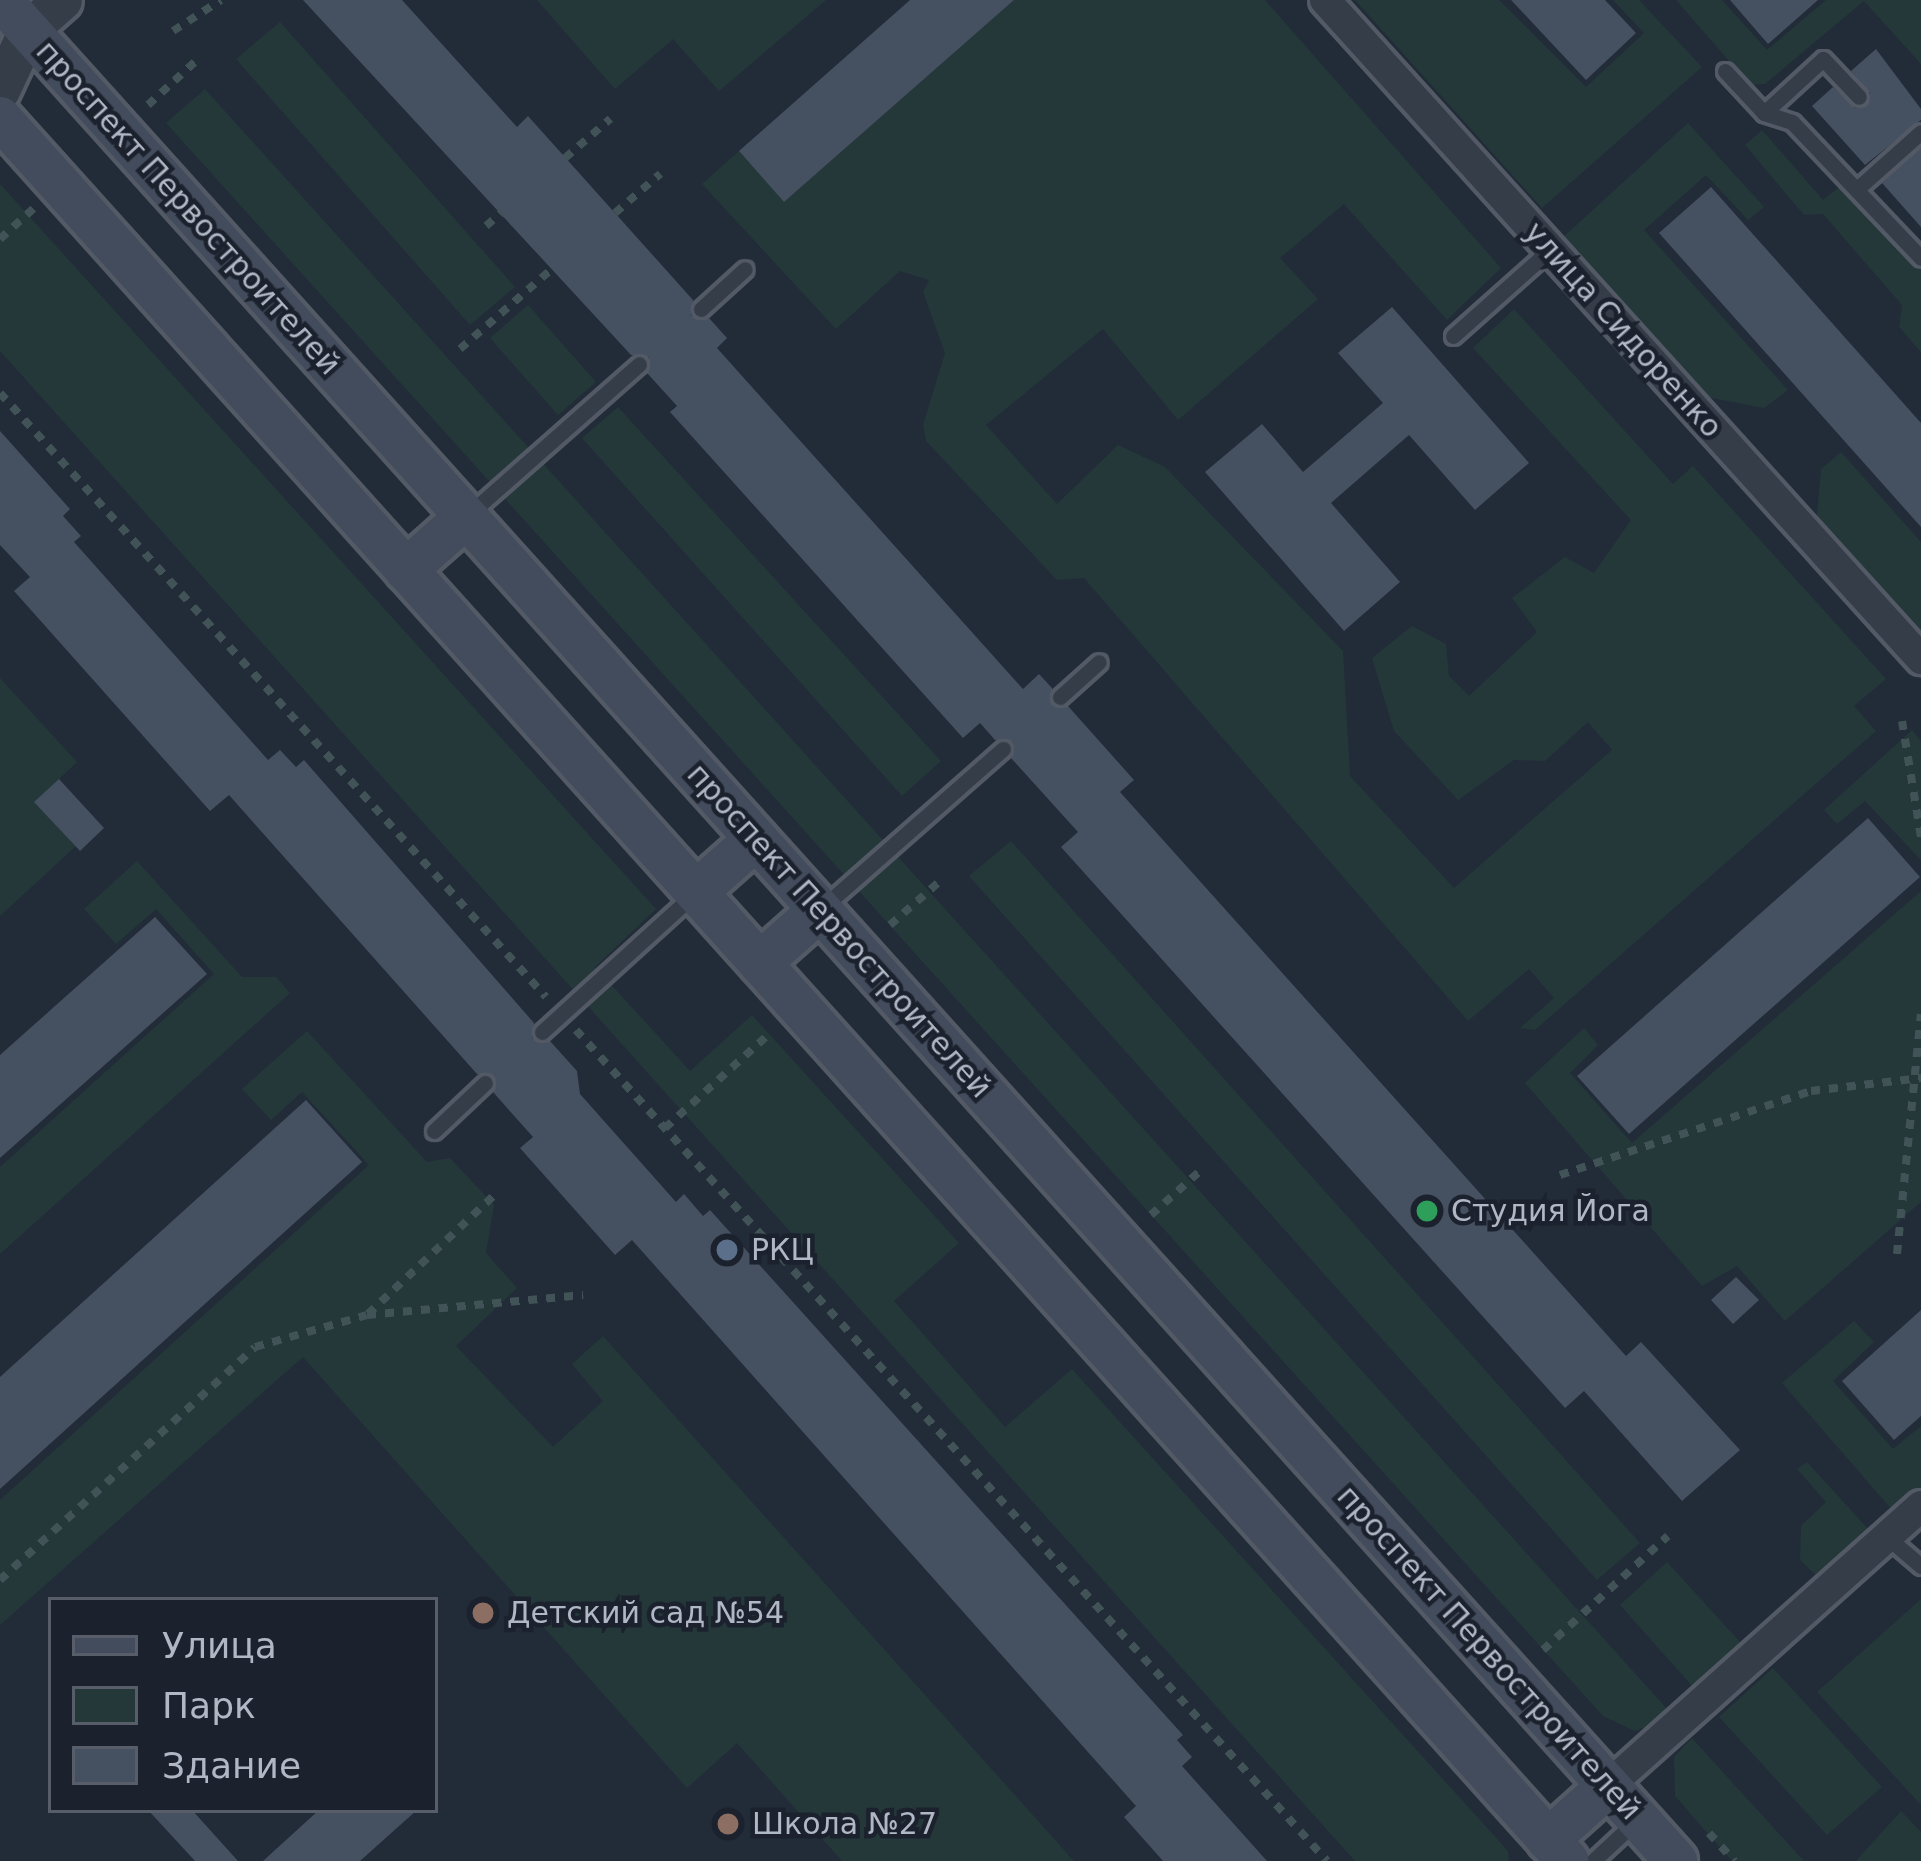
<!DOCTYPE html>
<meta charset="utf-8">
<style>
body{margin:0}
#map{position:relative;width:1921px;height:1861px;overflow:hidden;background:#222b38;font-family:"DejaVu Sans",sans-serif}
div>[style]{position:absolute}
.green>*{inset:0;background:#24383a}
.building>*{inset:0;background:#455060}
.path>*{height:8px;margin-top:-4px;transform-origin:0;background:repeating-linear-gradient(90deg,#415357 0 9px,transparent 0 18px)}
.roads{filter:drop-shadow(3px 0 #535a66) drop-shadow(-3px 0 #535a66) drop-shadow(0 3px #535a66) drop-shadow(0 -3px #535a66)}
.service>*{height:15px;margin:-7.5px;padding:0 7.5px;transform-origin:7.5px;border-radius:7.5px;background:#353d49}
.minor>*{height:30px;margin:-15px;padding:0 15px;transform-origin:15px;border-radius:15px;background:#353d49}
.tertiary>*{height:39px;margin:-19.5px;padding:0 19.5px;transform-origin:19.5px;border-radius:19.5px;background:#353d49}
.secondary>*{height:42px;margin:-21px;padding:0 21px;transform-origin:21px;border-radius:21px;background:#434c5c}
.dots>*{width:33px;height:33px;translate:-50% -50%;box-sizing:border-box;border:6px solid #1b222d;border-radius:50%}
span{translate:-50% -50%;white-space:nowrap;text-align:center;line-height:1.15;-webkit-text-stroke:9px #1b222d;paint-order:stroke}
.street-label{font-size:30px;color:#b0b7c5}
.poi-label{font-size:30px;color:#b0b7c5}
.left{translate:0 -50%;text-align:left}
.legend{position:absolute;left:48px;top:1597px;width:390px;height:216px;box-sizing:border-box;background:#1b222d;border:3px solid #575e6a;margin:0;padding:15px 21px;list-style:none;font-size:36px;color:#b0b7c5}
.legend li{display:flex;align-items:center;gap:24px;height:60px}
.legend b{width:60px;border:3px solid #575e6a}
</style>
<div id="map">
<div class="green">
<i style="clip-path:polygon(537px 0,826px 0,719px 91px,673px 39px,615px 89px)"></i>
<i style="clip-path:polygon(1014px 0,1265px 0,1501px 268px,1447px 320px,1344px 204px,1280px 258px,1318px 299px,1178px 420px,1103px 329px,986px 425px,1057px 504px,1118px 445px,1165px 467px,1343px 651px,1350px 776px,1454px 888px,1612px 750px,1588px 722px,1545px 761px,1514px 760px,1458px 800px,1394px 731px,1372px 658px,1412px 626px,1446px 644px,1449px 676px,1469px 696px,1537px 632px,1512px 598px,1565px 557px,1594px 573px,1631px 520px,1473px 348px,1514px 309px,1673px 484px,1693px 466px,1886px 679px,1854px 706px,1876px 731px,1535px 1030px,1520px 1028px,1554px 998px,1529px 969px,1468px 1021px,1084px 578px,1057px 580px,926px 441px,923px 425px,945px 353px,923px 292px,929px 280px,900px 271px,836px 329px,702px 184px,739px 151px,785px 201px)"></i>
<i style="clip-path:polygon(1355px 0,1499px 0,1586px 87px,1644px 33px,1613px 0,1639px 0,1702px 67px,1542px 208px)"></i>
<i style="clip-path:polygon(1676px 0,1722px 0,1767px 50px,1826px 0,1921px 0,1921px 64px,1864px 1px,1765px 84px,1750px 85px)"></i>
<i style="clip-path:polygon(280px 22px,515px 287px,470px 325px,236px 59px)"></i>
<i style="clip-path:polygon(205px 89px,1669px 1711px,1655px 1724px,1635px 1731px,1603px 1716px,166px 123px)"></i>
<i style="clip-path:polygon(1688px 123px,1764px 207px,1748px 220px,1706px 175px,1644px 230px,1788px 390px,1764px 408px,1701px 396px,1560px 240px)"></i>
<i style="clip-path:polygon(1762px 130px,1823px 200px,1842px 185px,1921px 270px,1921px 352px,1899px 327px,1902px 305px,1823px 214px,1804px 215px,1745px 145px)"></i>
<i style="clip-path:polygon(0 184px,656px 909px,595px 967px,690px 1071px,752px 1015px,959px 1243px,894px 1301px,1005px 1427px,1072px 1369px,1508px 1851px,1509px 1861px,1355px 1861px,0 351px)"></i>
<i style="clip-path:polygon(528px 305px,596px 382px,558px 415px,490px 338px)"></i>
<i style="clip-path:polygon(618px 407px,941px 761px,902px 796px,582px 438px)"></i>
<i style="clip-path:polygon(1841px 452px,1921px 542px,1921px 645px,1816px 525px,1821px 469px)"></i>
<i style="clip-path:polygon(0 678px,77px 762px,35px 802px,76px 846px,0 916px)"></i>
<i style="clip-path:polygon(1912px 730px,1921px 741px,1921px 860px,1865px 801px,1837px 824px,1824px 810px)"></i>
<i style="clip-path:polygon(1011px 841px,1640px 1543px,1597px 1580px,969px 876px)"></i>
<i style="clip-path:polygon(137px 861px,242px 977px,276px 977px,290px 993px,0 1254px,0 1167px,214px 974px,156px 909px,116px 944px,84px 909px)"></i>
<i style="clip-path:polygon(1921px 891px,1921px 1202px,1785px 1321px,1737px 1266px,1702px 1286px,1525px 1083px,1584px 1028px,1598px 1045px,1570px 1073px,1632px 1143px)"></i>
<i style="clip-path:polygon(307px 1031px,427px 1162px,450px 1158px,494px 1205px,486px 1253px,517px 1288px,456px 1346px,553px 1447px,603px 1401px,572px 1364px,603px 1336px,1074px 1861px,842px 1861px,737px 1743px,687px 1788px,303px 1357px,0 1625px,0 1500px,369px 1165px,302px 1092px,271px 1120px,242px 1089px)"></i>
<i style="clip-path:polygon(1854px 1321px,1874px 1342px,1833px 1381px,1893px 1449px,1921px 1426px,1921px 1488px,1894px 1512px,1782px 1383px)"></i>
<i style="clip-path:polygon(1807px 1462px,1870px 1531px,1819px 1578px,1800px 1560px,1801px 1526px,1826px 1502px,1797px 1469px)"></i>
<i style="clip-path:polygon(1667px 1562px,1741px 1643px,1693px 1687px,1620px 1605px)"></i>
<i style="clip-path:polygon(1921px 1599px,1921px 1805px,1817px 1692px)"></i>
<i style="clip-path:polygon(1773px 1668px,1882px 1787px,1827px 1835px,1719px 1717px)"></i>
<i style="clip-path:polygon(1692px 1738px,1719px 1768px,1804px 1861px,1732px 1861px,1675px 1796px,1674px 1757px)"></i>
<i style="clip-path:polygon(1901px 1811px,1921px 1832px,1921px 1861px,1856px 1861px)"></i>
</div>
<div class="building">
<i style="clip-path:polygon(303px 0,402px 0,517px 127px,528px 116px,693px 300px,691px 316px,709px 318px,727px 338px,717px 348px,1023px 689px,1039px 674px,1052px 688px,1052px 706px,1068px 706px,1134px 780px,1120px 792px,1626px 1356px,1641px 1342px,1740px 1450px,1682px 1501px,1584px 1391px,1565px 1408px,1061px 847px,1078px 832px,1011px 758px,1013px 742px,995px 740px,980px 723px,963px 738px,670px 412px,677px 406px,647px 373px,649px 357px,631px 355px)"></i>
<i style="clip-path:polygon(910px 0,1014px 0,784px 202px,739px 151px)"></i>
<i style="clip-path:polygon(1511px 0,1605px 0,1636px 33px,1586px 80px)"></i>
<i style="clip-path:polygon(1730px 0,1818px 0,1768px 44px)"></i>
<i style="clip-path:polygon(1876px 49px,1921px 109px,1921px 120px,1865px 165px,1812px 106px,1833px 87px,1855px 108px,1866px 106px,1870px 93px,1851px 71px)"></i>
<i style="clip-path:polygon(1921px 148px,1921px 227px,1882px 183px)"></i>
<i style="clip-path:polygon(1711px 187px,1921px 423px,1921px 527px,1659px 233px)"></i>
<i style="clip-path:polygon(1392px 307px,1529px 463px,1475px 510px,1409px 435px,1331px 503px,1400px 582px,1344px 631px,1205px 472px,1262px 424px,1303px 472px,1383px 403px,1338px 353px)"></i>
<i style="clip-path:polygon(0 431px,70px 509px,63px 516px,81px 536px,74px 542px,268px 760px,280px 750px,296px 767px,304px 760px,534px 1023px,532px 1039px,550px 1041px,577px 1071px,580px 1094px,676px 1202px,684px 1194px,703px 1216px,710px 1210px,1183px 1735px,1177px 1740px,1192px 1757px,1182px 1766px,1267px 1861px,1163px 1861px,1124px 1817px,1136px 1806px,632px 1240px,615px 1255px,520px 1148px,533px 1137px,493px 1092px,494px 1076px,477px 1074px,229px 795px,210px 811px,14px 591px,30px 577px,0 545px)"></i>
<i style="clip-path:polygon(59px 779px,104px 828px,80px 851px,34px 802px)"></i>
<i style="clip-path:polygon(1868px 818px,1920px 877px,1629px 1134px,1577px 1076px)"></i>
<i style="clip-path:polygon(155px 917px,207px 974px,0 1158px,0 1055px)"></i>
<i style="clip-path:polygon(306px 1100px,362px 1162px,0 1489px,0 1377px)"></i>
<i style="clip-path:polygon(1736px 1277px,1759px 1300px,1733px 1324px,1711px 1300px)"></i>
<i style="clip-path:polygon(1921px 1310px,1921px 1416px,1894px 1440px,1842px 1381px)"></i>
<i style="clip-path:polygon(148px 1810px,192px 1810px,238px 1861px,195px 1861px)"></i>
<i style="clip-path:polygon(319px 1810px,417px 1810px,360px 1861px,263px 1861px)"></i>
</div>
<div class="path">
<i style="left:173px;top:31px;width:57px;rotate:-32.9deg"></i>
<i style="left:148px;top:105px;width:68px;rotate:-42.6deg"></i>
<i style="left:565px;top:158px;width:60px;rotate:-40.9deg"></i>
<i style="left:615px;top:213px;width:60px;rotate:-40.9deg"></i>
<i style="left:486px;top:226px;width:21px;rotate:-41deg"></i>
<i style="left:0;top:239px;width:46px;rotate:-42.4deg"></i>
<i style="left:460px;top:349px;width:123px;rotate:-41.1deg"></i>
<i style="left:0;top:393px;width:814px;rotate:47.89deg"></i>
<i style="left:1902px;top:721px;width:118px;rotate:80.7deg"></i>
<i style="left:890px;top:925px;width:67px;rotate:-41.3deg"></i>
<i style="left:576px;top:1030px;width:1120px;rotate:47.89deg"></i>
<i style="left:665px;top:1128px;width:140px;rotate:-42.1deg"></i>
<i style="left:1560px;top:1175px;width:265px;rotate:-18.5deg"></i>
<i style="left:1811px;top:1091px;width:111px;rotate:-6.7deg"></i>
<i style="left:1151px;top:1215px;width:67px;rotate:-42deg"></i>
<i style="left:1897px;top:1254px;width:241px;rotate:-84.3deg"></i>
<i style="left:368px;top:1314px;width:172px;rotate:-43.3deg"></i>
<i style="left:0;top:1580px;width:345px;rotate:-42.4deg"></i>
<i style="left:255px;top:1347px;width:116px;rotate:-15.9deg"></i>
<i style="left:367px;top:1315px;width:217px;rotate:-5.3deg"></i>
<i style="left:1543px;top:1650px;width:169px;rotate:-42.4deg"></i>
<i style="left:1709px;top:1833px;width:38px;rotate:48deg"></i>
</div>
<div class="roads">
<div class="service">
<i style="left:1725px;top:71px;width:57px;rotate:47.1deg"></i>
<i style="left:1764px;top:113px;width:29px;rotate:18deg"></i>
<i style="left:1792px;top:122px;width:187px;rotate:46.5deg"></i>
<i style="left:1764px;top:113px;width:80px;rotate:-42.5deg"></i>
<i style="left:1823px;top:59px;width:52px;rotate:46.5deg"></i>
<i style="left:1858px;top:188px;width:84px;rotate:-41.6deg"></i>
<i style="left:701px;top:309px;width:59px;rotate:-42.3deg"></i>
<i style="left:1453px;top:336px;width:130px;rotate:-41.6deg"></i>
<i style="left:468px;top:515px;width:228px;rotate:-41.4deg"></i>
<i style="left:1060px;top:697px;width:52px;rotate:-41.9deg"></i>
<i style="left:822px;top:908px;width:241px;rotate:-41.3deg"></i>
<i style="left:542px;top:1032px;width:205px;rotate:-42.2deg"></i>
<i style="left:434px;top:1131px;width:70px;rotate:-43.3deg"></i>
<i style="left:1887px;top:1537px;width:45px;rotate:40.5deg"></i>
<i style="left:1593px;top:1861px;width:57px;rotate:-42.9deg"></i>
</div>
<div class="minor">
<i style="left:1325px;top:0;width:889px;rotate:47.87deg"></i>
<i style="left:1608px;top:1786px;width:420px;rotate:-41.8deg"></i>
</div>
<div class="tertiary">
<i style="left:0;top:90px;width:66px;rotate:-65deg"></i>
<i style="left:28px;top:30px;width:45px;rotate:-41.4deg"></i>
</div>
<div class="secondary">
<i style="left:1px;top:0;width:2504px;rotate:48.01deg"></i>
<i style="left:0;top:118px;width:2344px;rotate:48.03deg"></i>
<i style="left:406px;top:570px;width:80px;rotate:-41.5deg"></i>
<i style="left:696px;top:892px;width:80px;rotate:-41.5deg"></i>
<i style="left:760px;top:963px;width:80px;rotate:-41.5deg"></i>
<i style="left:1548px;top:1840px;width:81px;rotate:-42deg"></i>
</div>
</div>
<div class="dots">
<i style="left:1427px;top:1211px;background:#2e9e5b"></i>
<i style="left:727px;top:1250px;background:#5c6f8a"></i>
<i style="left:483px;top:1613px;background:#8d6e63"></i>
<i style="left:728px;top:1824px;background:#8d6e63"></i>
</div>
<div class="street-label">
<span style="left:188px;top:208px;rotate:48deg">проспект Первостроителей</span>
<span style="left:1623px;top:330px;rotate:48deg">улица Сидоренко</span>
<span style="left:839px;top:931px;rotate:48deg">проспект Первостроителей</span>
<span style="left:1489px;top:1653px;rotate:48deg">проспект Первостроителей</span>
</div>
<div class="poi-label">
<span class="left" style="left:1451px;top:1211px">Студия Йога</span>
<span class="left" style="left:751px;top:1250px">РКЦ</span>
<span class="left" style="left:507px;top:1613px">Детский сад №54</span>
<span class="left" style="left:752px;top:1824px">Школа №27</span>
</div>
<ul class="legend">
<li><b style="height:15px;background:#434c5c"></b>Улица</li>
<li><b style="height:33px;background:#24383a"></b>Парк</li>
<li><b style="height:33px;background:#455060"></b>Здание</li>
</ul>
</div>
